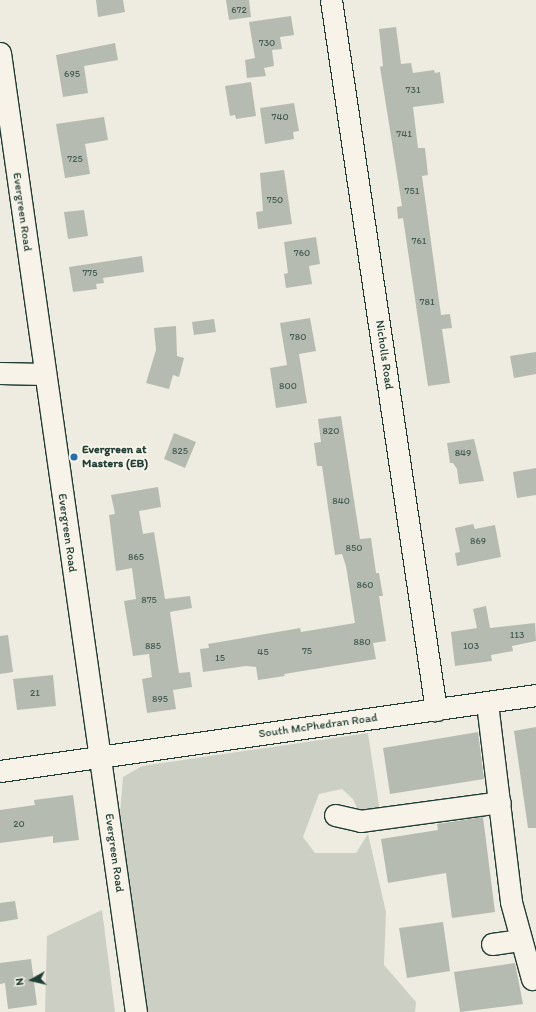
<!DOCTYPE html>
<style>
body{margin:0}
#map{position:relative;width:536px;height:1012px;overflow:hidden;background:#eeece1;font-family:Itim,sans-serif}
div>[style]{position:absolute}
.green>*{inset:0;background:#cccfc4}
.building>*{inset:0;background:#b5bbb0}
.roads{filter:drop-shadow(1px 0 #1f3d34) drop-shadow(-1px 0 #1f3d34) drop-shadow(0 1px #1f3d34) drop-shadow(0 -1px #1f3d34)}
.minor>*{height:21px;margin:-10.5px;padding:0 10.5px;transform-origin:10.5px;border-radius:10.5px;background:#f7f3e8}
.dots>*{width:11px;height:11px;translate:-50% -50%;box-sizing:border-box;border:2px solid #f7f3e8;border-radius:50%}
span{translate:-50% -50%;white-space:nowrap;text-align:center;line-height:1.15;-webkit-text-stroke:4px #f7f3e8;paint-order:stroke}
.number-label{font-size:10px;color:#445c53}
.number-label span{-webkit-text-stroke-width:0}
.street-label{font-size:12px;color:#1f3d34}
.poi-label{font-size:12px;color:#1f3d34;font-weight:700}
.left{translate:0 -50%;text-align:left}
.north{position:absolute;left:12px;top:960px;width:40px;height:40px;-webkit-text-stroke:3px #f7f3e8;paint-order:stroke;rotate:262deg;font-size:11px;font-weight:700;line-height:16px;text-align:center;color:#1f3d34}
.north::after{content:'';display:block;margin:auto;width:14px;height:18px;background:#1f3d34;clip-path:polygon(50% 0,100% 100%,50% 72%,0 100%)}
</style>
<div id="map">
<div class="green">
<i style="clip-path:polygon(368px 733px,380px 812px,360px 815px,353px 799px,342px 789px,319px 794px,303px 837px,315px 853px,356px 853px,368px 834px,386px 912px,384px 965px,416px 1002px,415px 1012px,143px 1012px,122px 877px,120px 814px,123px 777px,142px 766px)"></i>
<i style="clip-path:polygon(102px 910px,115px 1012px,45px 1012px,47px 936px)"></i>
</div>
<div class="building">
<i style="clip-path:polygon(96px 0,123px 0,125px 12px,98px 17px)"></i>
<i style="clip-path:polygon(226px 0,249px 0,251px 17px,229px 20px)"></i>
<i style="clip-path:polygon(291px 16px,294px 35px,280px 37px,282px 49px,272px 50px,274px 66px,264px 68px,266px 76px,247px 78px,245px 60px,255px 58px,249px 22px)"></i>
<i style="clip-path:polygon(396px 27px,401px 64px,411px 63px,413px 73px,434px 70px,435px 73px,440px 72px,444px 103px,413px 107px,418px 148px,425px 148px,428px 175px,422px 176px,441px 315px,450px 314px,452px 328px,442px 329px,450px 383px,428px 386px,403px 218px,398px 219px,397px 207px,402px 206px,380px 67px,383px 66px,379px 29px)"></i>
<i style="clip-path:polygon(115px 43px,118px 60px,84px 66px,88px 93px,63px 97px,56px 55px)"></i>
<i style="clip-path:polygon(251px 82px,256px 116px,236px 119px,235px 115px,230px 116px,225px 86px)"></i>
<i style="clip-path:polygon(294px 103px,299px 131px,293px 132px,294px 139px,265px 144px,260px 108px)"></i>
<i style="clip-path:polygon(104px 117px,108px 140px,85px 144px,90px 174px,65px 178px,56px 124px)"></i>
<i style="clip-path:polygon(284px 170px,292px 224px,258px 229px,256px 212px,263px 211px,260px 173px)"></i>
<i style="clip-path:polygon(84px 210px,88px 236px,68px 239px,64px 212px)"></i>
<i style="clip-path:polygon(316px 237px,320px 264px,309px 266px,312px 284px,286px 288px,284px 274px,288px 273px,284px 242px)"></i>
<i style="clip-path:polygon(142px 256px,144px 272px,103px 278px,104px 283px,96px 284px,97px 289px,73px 292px,69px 267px)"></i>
<i style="clip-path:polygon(310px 318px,316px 351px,299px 354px,307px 403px,276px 408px,270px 368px,287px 365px,280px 323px)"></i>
<i style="clip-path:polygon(214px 319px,216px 332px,194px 335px,192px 322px)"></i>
<i style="clip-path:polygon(176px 326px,177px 356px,184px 358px,179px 377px,173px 375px,169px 389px,146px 383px,156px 350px,154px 328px)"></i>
<i style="clip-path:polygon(536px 352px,536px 374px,514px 378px,510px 356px)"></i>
<i style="clip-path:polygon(341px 416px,360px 539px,371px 538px,376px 573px,379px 573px,383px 596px,379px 596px,386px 641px,373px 643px,376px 659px,284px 674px,285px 676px,258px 680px,256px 667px,246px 666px,203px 672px,200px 649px,209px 648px,208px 644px,300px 628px,301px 632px,355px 623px,346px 566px,342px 554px,335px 555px,322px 466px,317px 466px,314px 443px,321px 442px,318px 419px)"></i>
<i style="clip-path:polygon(174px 433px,196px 442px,185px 468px,164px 459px)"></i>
<i style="clip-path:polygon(474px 439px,484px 481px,459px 484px,457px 469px,453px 463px,450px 463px,447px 443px)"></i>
<i style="clip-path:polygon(536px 468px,536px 495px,517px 498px,513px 472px)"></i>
<i style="clip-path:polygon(158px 487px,161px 507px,139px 511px,143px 534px,154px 532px,165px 599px,190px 596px,192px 608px,170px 612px,179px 673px,190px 672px,192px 687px,173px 690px,176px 709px,147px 713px,142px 679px,152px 677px,149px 654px,133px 656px,124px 601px,136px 599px,132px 568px,116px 571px,109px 515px,115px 514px,111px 495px)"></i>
<i style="clip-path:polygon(473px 524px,475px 529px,495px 525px,501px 557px,457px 566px,455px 553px,460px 552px,455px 528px)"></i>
<i style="clip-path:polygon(486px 606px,490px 628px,535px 623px,536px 641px,512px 646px,513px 651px,491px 655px,492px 661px,455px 666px,451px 632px,477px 628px,473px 609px)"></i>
<i style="clip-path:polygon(8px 635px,13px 672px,0 674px,0 636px)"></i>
<i style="clip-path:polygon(53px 675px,56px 706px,17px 710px,13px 679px)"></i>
<i style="clip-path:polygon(536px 727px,536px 828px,528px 828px,514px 731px)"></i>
<i style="clip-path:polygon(478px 732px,484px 779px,390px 794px,383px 748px)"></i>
<i style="clip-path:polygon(73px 795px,79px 840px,53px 843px,53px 836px,0 843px,0 810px,35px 805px,34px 800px)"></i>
<i style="clip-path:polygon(483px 817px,495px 912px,452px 918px,446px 873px,388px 883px,381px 839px,438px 830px,437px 824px)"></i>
<i style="clip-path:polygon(15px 901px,18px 919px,0 922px,0 903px)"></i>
<i style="clip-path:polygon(443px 922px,450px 971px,407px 978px,399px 928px)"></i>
<i style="clip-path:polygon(31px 959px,37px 1005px,8px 1009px,5px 983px,0 984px,0 963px)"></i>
<i style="clip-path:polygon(515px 963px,523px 1004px,460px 1012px,454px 972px)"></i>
</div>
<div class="roads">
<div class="minor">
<i style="left:331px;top:0;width:718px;rotate:81.59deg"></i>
<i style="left:0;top:53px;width:969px;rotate:81.93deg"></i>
<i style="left:0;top:373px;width:44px;rotate:1.3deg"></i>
<i style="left:487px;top:703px;width:200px;rotate:83.1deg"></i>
<i style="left:511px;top:902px;width:80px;rotate:74.7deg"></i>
<i style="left:0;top:771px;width:541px;rotate:-8.07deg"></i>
<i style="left:335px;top:815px;width:26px;rotate:13deg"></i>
<i style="left:360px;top:821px;width:141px;rotate:-7.7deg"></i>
<i style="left:492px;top:944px;width:29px;rotate:-8deg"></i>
</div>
</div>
<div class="dots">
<i style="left:74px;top:457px;background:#1f6fb2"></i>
</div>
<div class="number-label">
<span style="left:239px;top:10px">672</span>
<span style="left:267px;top:43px">730</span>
<span style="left:72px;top:74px">695</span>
<span style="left:413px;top:90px">731</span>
<span style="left:280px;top:117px">740</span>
<span style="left:404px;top:134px">741</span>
<span style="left:75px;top:159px">725</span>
<span style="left:412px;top:191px">751</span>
<span style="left:275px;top:200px">750</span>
<span style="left:419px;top:241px">761</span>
<span style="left:302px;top:253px">760</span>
<span style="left:90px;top:273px">775</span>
<span style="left:427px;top:302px">781</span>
<span style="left:298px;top:337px">780</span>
<span style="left:288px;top:386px">800</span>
<span style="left:331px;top:431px">820</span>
<span style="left:180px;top:451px">825</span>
<span style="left:463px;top:453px">849</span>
<span style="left:341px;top:501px">840</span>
<span style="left:478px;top:541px">869</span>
<span style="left:354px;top:548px">850</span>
<span style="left:136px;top:557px">865</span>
<span style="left:365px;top:585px">860</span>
<span style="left:149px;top:600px">875</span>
<span style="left:517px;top:635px">113</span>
<span style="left:362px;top:642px">880</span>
<span style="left:153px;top:646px">885</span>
<span style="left:471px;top:646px">103</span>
<span style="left:307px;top:651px">75</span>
<span style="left:263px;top:652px">45</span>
<span style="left:220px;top:658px">15</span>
<span style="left:35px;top:693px">21</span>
<span style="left:160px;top:699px">895</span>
<span style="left:19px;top:824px">20</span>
</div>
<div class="street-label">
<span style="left:22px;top:212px;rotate:82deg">Evergreen Road</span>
<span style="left:384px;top:355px;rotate:82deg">Nicholls Road</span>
<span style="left:67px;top:533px;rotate:82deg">Evergreen Road</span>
<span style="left:318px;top:726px;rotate:-8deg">South McPhedran Road</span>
<span style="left:114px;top:853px;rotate:82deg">Evergreen Road</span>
</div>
<div class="poi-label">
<span class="left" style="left:82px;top:457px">Evergreen at<br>Masters (EB)</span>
</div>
<div class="north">N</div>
</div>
